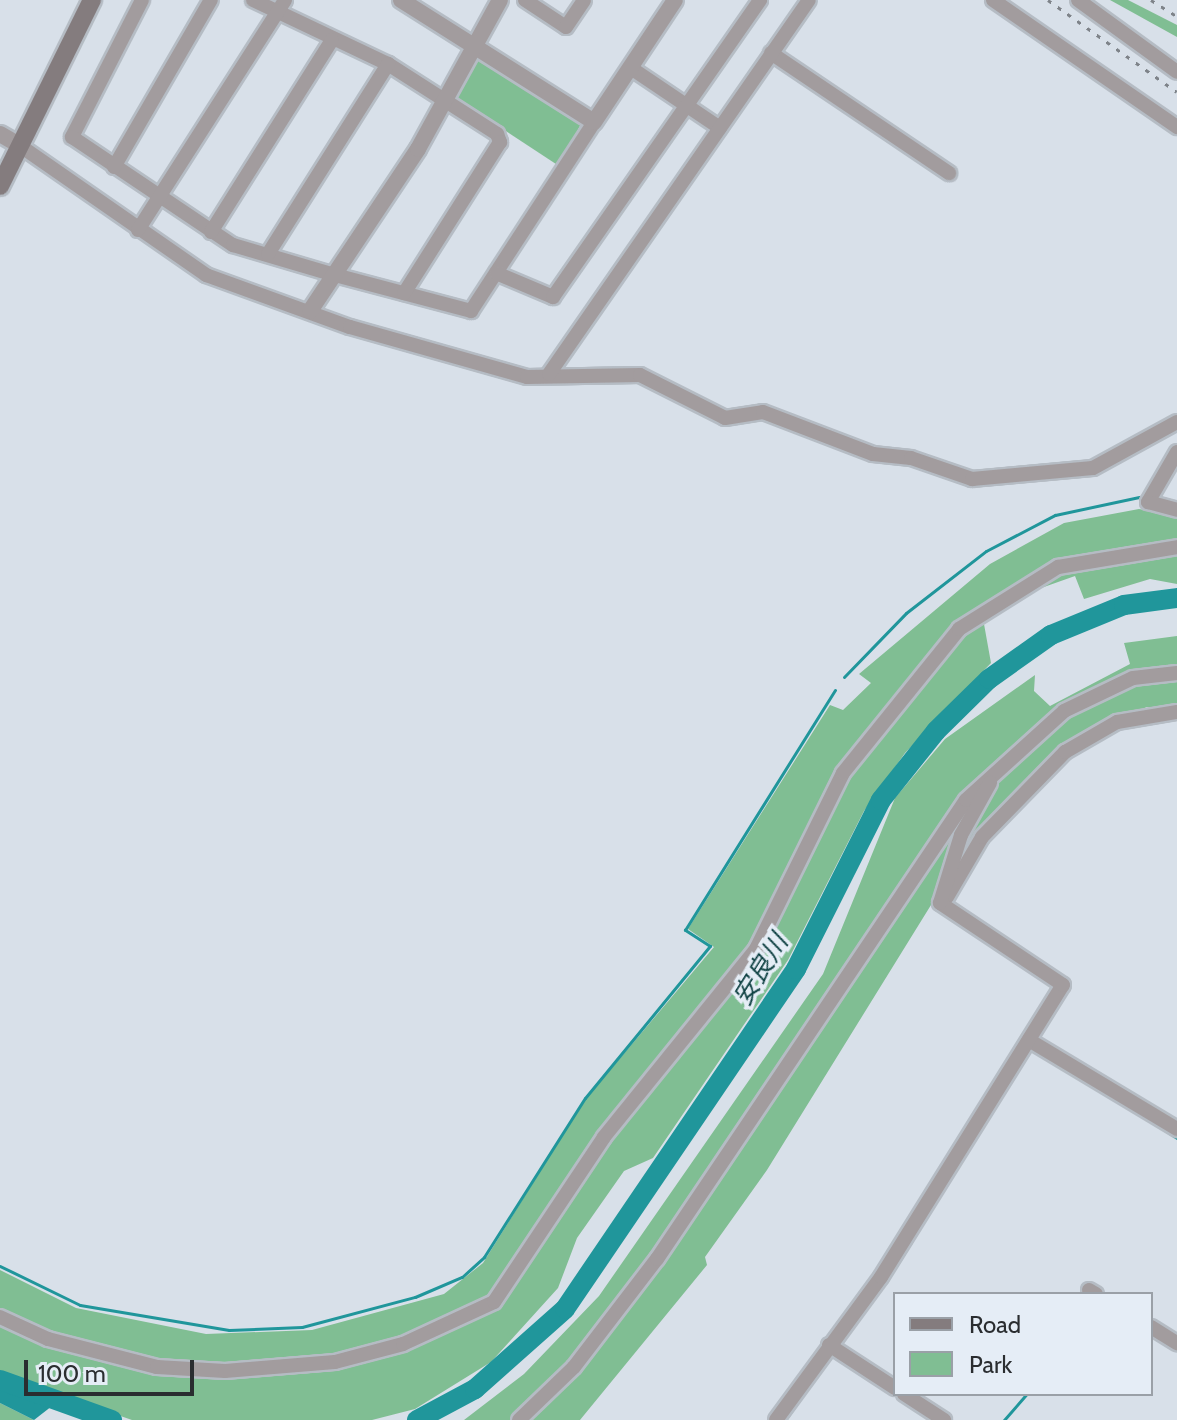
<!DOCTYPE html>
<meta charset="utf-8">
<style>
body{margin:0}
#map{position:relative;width:1177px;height:1420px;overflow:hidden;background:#d8e0e9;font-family:Cabin,"Noto Sans JP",sans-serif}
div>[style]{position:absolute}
.green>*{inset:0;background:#80be93}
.water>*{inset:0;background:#20969b}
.stream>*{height:3px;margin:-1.5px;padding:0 1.5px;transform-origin:1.5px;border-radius:1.5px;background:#20969b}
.river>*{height:20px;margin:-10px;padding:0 10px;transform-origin:10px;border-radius:10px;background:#20969b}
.roads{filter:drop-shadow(2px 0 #b5bcc4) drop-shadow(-2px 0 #b5bcc4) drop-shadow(0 2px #b5bcc4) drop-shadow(0 -2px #b5bcc4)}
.minor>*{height:14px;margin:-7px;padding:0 7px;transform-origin:7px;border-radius:7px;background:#a29c9e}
.tertiary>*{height:16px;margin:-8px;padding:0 8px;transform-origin:8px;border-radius:8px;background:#a29c9e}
.secondary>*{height:18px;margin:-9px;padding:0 9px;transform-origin:9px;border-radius:9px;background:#847c7e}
.rail>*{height:3px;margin-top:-1.5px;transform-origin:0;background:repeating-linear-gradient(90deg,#7e8389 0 4px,transparent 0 12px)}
span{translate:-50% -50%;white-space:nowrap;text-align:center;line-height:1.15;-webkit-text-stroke:7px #e5edf6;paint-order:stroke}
.water-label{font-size:26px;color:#0f4143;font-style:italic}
.legend{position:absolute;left:893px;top:1292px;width:260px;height:104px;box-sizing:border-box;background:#e5edf6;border:2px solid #9aa0a7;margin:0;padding:10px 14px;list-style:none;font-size:24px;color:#2a2d30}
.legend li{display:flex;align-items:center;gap:16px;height:40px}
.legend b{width:40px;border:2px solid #9aa0a7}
.scale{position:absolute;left:24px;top:1360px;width:170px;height:36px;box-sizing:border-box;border:4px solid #2a2d30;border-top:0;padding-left:10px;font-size:24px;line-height:28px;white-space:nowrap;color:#2a2d30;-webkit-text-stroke:6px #e5edf6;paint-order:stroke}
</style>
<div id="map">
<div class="green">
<i style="clip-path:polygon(1110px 0,1128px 0,1177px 25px,1177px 37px)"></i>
<i style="clip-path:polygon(482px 60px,581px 124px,559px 166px,457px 99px,474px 61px)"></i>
<i style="clip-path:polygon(1139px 509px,1177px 515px,1177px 584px,1150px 579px,1084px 599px,1075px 576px,1027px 593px,984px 624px,991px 663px,905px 753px,864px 811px,788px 960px,653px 1158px,624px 1171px,577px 1238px,558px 1288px,491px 1362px,415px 1409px,372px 1420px,132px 1420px,0 1374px,0 1270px,76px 1308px,206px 1334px,312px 1330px,444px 1294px,483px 1263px,584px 1101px,714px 947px,688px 929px,830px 705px,843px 710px,871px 683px,859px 674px,990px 564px,1064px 523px)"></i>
<i style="clip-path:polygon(1177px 636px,1177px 709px,1147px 707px,1090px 730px,1039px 766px,972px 842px,960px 875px,931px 905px,767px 1170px,705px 1257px,707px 1265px,580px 1420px,464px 1420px,524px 1374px,599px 1296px,823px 974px,895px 798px,945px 739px,1035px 675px,1034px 691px,1050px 706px,1130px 664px,1124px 643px)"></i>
<i style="clip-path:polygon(0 1403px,34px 1420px,0 1420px)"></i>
</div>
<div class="water">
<i style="clip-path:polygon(0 1374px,61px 1399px,34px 1420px,0 1403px)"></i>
</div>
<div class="stream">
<i style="left:844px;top:677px;width:89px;rotate:-45.9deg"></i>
<i style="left:906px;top:613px;width:101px;rotate:-37.8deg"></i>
<i style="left:986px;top:551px;width:78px;rotate:-27.6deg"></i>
<i style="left:1055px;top:515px;width:86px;rotate:-12.1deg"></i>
<i style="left:1163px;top:1129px;width:17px;rotate:33deg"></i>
<i style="left:0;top:1266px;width:89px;rotate:26deg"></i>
<i style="left:80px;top:1305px;width:151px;rotate:9.5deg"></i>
<i style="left:229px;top:1330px;width:73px;rotate:-2.4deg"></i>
<i style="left:302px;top:1327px;width:117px;rotate:-14.9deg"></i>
<i style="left:415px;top:1297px;width:51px;rotate:-23.1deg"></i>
<i style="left:462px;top:1277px;width:30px;rotate:-42deg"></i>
<i style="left:484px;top:1257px;width:188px;rotate:-57.6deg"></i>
<i style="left:585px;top:1098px;width:197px;rotate:-50.6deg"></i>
<i style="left:710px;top:946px;width:30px;rotate:-147deg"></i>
<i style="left:685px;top:930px;width:283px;rotate:-58deg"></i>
<i style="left:885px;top:1283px;width:49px;rotate:-57.6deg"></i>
<i style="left:785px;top:1420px;width:28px;rotate:-55deg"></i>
<i style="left:1004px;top:1420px;width:35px;rotate:-49deg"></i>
</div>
<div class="river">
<i style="left:0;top:1380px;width:119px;rotate:19.7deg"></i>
<i style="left:417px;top:1420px;width:66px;rotate:-28.1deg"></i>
<i style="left:475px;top:1389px;width:120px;rotate:-41.6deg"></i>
<i style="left:565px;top:1309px;width:411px;rotate:-55.8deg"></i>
<i style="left:796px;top:969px;width:189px;rotate:-63.3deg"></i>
<i style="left:881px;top:800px;width:88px;rotate:-51.4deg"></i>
<i style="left:936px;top:731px;width:74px;rotate:-44.5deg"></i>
<i style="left:989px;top:679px;width:76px;rotate:-35.4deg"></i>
<i style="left:1051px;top:635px;width:79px;rotate:-22.3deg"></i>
<i style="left:1124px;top:605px;width:53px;rotate:-7.5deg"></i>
</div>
<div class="roads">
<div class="minor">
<i style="left:142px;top:0;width:154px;rotate:117.1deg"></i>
<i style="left:72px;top:137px;width:194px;rotate:33.9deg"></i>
<i style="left:233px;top:245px;width:106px;rotate:16.4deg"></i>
<i style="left:335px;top:275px;width:141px;rotate:14.8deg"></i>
<i style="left:471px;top:311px;width:225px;rotate:-56.9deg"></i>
<i style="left:253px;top:0;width:149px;rotate:25.4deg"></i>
<i style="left:388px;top:64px;width:130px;rotate:32.7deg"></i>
<i style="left:497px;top:134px;width:9px;rotate:69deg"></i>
<i style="left:500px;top:142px;width:179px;rotate:122.4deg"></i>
<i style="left:525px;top:0;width:49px;rotate:33.4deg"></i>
<i style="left:566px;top:27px;width:32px;rotate:-56deg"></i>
<i style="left:993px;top:0;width:224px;rotate:34.6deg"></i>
<i style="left:1078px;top:0;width:122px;rotate:36deg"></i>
<i style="left:771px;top:53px;width:215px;rotate:34deg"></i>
<i style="left:631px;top:68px;width:107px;rotate:34deg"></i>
<i style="left:19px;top:145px;width:228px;rotate:34.8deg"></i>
<i style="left:206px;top:275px;width:153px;rotate:19.9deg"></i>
<i style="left:350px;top:327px;width:184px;rotate:15.8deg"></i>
<i style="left:527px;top:377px;width:113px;rotate:-1deg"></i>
<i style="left:640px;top:375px;width:95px;rotate:26.8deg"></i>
<i style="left:725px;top:418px;width:38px;rotate:-9deg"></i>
<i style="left:763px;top:412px;width:118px;rotate:20.9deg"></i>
<i style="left:873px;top:454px;width:38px;rotate:6deg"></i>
<i style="left:911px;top:458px;width:65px;rotate:19deg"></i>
<i style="left:972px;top:479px;width:121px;rotate:-5.2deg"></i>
<i style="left:1093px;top:468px;width:96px;rotate:-28.7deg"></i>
<i style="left:114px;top:167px;width:193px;rotate:-59.9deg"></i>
<i style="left:138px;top:230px;width:273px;rotate:-57.4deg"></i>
<i style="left:211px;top:232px;width:227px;rotate:-57.8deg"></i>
<i style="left:268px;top:254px;width:225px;rotate:-57.7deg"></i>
<i style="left:496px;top:273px;width:62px;rotate:22.8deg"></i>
<i style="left:553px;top:297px;width:362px;rotate:-55.1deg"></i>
<i style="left:549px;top:374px;width:455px;rotate:-55.2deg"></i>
<i style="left:1177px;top:452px;width:58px;rotate:120.1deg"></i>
<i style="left:1148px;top:502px;width:30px;rotate:15deg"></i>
<i style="left:947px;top:897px;width:69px;rotate:-59.7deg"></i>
<i style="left:982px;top:837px;width:119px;rotate:-45.7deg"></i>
<i style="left:1065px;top:752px;width:60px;rotate:-30deg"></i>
<i style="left:1117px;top:722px;width:61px;rotate:-9.5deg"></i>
<i style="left:1029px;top:1040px;width:173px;rotate:31deg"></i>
<i style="left:1089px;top:1290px;width:8px;rotate:30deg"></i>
<i style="left:0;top:1317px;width:53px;rotate:24.6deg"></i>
<i style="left:48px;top:1339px;width:113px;rotate:14.4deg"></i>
<i style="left:157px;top:1367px;width:68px;rotate:3.4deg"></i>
<i style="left:225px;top:1371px;width:110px;rotate:-4.7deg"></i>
<i style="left:335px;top:1362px;width:70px;rotate:-14.8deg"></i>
<i style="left:403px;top:1344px;width:100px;rotate:-24.8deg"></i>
<i style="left:494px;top:1302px;width:198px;rotate:-56.3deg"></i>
<i style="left:604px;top:1137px;width:242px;rotate:-51deg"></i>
<i style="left:756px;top:949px;width:196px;rotate:-63.7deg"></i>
<i style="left:843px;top:773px;width:185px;rotate:-51.1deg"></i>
<i style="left:959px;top:629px;width:117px;rotate:-32.1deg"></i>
<i style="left:1058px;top:567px;width:121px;rotate:-9.5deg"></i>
<i style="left:1151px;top:1327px;width:31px;rotate:32deg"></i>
<i style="left:829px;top:1345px;width:79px;rotate:33.1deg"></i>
<i style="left:904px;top:1394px;width:48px;rotate:33deg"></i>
<i style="left:519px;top:1420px;width:76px;rotate:-43.9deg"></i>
<i style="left:574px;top:1367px;width:136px;rotate:-52.5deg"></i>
<i style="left:657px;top:1259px;width:553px;rotate:-56.05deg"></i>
<i style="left:966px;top:800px;width:132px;rotate:-42.2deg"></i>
<i style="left:1064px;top:711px;width:76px;rotate:-25.6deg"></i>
<i style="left:1133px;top:678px;width:44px;rotate:-6.5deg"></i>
<i style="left:776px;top:1420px;width:177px;rotate:-53.7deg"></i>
<i style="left:881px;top:1277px;width:344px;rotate:-58.1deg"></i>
<i style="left:1063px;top:985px;width:148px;rotate:-146.3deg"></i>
<i style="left:940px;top:903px;width:71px;rotate:-72.8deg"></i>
<i style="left:961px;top:835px;width:60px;rotate:-60.9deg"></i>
</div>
<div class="tertiary">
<i style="left:401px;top:0;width:228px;rotate:32.3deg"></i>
<i style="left:594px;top:122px;width:146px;rotate:-56.4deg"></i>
<i style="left:0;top:134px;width:22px;rotate:30deg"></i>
<i style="left:310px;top:311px;width:195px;rotate:-56.3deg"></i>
<i style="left:418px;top:149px;width:170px;rotate:-61.2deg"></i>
</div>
<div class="secondary">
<i style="left:0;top:186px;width:208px;rotate:-63.7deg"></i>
</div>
</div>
<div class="rail">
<i style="left:1048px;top:0;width:158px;rotate:35.5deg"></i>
<i style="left:1151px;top:0;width:31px;rotate:32deg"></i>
</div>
<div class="water-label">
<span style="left:761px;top:970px;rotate:-58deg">安良川</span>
</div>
<ul class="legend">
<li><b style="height:10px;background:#847c7e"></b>Road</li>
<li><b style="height:22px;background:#80be93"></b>Park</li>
</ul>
<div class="scale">100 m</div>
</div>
